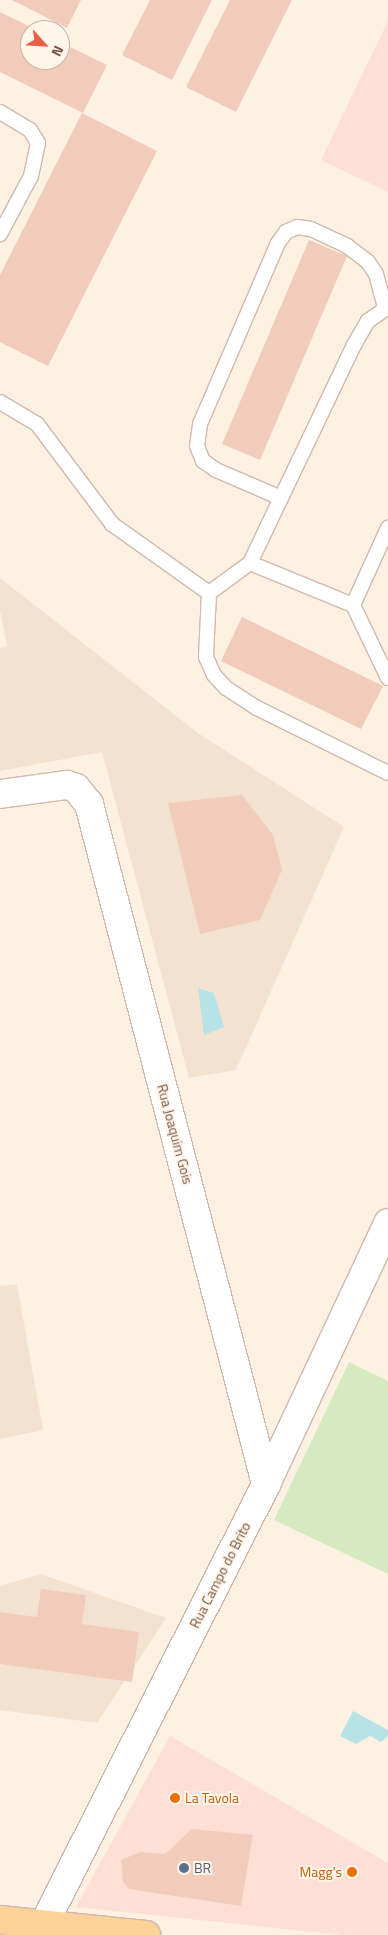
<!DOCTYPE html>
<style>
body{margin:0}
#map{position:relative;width:388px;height:1935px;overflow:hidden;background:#fdf1e3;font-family:"Titillium Web",sans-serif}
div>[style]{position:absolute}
.residential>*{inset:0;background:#f4e2d1}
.commercial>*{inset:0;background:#fddfd6}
.green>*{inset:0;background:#d5eac1}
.water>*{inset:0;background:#b7e3e6}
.building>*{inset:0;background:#f2ccba}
.roads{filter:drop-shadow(1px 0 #d0b9ac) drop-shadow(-1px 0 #d0b9ac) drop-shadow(0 1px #d0b9ac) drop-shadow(0 -1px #d0b9ac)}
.service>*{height:14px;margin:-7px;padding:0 7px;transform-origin:7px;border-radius:7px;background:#fff}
.minor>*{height:28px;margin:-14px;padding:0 14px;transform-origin:14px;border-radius:14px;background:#fff}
.primary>*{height:28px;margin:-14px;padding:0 14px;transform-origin:14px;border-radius:14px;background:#fcd19a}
.dots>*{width:14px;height:14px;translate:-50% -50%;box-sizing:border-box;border:2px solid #fff5e9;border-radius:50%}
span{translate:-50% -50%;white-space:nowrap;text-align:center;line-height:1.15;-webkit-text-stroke:4px #fff5e9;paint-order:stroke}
.street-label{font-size:14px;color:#755548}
.food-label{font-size:14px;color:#c56008}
.left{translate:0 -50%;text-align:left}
.right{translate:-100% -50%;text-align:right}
.service-label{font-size:14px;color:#4e5e75}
.north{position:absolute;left:20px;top:20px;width:50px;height:50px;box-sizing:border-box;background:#fff5e9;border:1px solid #c8b5a9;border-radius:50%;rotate:116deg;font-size:14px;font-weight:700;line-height:20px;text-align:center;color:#755548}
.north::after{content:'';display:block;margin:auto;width:18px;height:22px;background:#e95e45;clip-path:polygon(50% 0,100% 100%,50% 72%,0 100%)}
</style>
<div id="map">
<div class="residential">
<i style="clip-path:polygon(0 578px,198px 733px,344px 827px,236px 1070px,189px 1078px,102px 752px,0 771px,0 648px,7px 646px,0 611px)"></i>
<i style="clip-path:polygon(17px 1284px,43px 1430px,0 1439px,0 1286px)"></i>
<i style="clip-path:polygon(41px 1574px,166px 1618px,97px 1723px,0 1710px,0 1586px)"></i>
</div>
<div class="commercial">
<i style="clip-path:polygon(388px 21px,388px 192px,321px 160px)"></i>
<i style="clip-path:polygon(170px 1736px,388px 1863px,388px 1935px,342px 1935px,76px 1907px)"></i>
</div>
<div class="green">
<i style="clip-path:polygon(349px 1362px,388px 1381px,388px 1574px,274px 1520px)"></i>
</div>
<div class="water">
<i style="clip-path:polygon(198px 988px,214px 993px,224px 1027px,204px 1035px)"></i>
<i style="clip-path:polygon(353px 1711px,388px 1730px,388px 1736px,381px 1742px,370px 1736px,356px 1744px,340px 1736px)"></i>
</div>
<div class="building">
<i style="clip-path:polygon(12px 0,81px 0,67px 28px)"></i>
<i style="clip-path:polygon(150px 0,212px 0,172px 80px,122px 55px)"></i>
<i style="clip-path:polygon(230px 0,292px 0,236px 112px,186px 87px)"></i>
<i style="clip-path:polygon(0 12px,37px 30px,30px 30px,30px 60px,60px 60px,60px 42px,107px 65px,83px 113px,0 72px)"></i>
<i style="clip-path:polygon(82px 113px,157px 151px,48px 366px,0 342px,0 275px)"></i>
<i style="clip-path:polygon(309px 240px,347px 256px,260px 460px,222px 444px)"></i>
<i style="clip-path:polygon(242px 617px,383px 686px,361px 729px,221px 661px)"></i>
<i style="clip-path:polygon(242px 795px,273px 835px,282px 870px,260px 920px,200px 934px,168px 803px)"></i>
<i style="clip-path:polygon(41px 1589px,86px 1595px,82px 1624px,139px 1632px,132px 1682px,0 1664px,0 1612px,37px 1617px)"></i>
<i style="clip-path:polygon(192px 1829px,253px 1835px,241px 1906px,129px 1889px,123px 1882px,121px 1860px,140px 1852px,165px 1854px)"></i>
</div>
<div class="roads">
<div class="service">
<i style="left:0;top:112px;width:35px;rotate:31deg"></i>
<i style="left:30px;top:130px;width:15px;rotate:58deg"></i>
<i style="left:38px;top:143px;width:34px;rotate:102deg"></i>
<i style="left:31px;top:176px;width:66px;rotate:118.1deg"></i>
<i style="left:0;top:402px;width:43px;rotate:30.7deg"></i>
<i style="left:37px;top:424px;width:125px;rotate:53.1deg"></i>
<i style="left:112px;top:524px;width:119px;rotate:35.4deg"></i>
<i style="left:209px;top:593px;width:64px;rotate:92.7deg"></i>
<i style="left:206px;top:657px;width:20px;rotate:66deg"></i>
<i style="left:214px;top:675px;width:18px;rotate:47deg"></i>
<i style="left:226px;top:688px;width:37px;rotate:33deg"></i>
<i style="left:257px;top:708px;width:146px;rotate:26.4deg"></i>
<i style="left:281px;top:498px;width:71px;rotate:-156.7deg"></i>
<i style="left:216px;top:470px;width:16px;rotate:-145deg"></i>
<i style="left:203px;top:461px;width:16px;rotate:-112deg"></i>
<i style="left:197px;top:446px;width:22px;rotate:-82deg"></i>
<i style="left:200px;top:424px;width:197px;rotate:-66.7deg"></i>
<i style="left:278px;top:243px;width:14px;rotate:-54deg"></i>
<i style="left:286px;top:232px;width:12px;rotate:-24deg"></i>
<i style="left:297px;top:227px;width:14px;rotate:8deg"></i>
<i style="left:311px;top:229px;width:40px;rotate:25deg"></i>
<i style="left:347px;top:246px;width:26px;rotate:37deg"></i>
<i style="left:368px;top:262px;width:14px;rotate:56deg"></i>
<i style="left:376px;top:274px;width:35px;rotate:75deg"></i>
<i style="left:250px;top:563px;width:242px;rotate:-64.5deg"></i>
<i style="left:354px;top:345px;width:28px;rotate:-60deg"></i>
<i style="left:368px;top:321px;width:24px;rotate:-35deg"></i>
<i style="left:209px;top:593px;width:51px;rotate:-36.2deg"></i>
<i style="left:250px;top:563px;width:111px;rotate:22.2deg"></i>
<i style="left:353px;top:605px;width:81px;rotate:64.4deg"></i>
<i style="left:353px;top:605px;width:85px;rotate:-65.6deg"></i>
</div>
<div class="minor">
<i style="left:0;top:794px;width:68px;rotate:-7.7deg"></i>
<i style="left:67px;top:785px;width:9px;rotate:18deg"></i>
<i style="left:76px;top:788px;width:21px;rotate:51deg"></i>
<i style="left:89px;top:804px;width:703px;rotate:75.41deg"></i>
<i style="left:45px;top:1922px;width:491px;rotate:-63.2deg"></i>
<i style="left:266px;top:1484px;width:288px;rotate:-64.9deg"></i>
</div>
<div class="primary">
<i style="left:0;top:1920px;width:147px;rotate:5.9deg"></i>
</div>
</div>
<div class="dots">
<i style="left:175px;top:1798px;background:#e8710a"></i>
<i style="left:184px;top:1868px;background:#5c6f8a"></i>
<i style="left:352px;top:1872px;background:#e8710a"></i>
</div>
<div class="street-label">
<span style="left:175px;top:1134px;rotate:75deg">Rua Joaquim Gois</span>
<span style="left:220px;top:1575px;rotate:-63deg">Rua Campo do Brito</span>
</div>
<div class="food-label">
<span class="left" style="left:185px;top:1798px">La Tavola</span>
<span class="right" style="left:342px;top:1872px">Magg's</span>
</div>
<div class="service-label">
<span class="left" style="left:194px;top:1868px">BR</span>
</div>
<div class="north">N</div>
</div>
